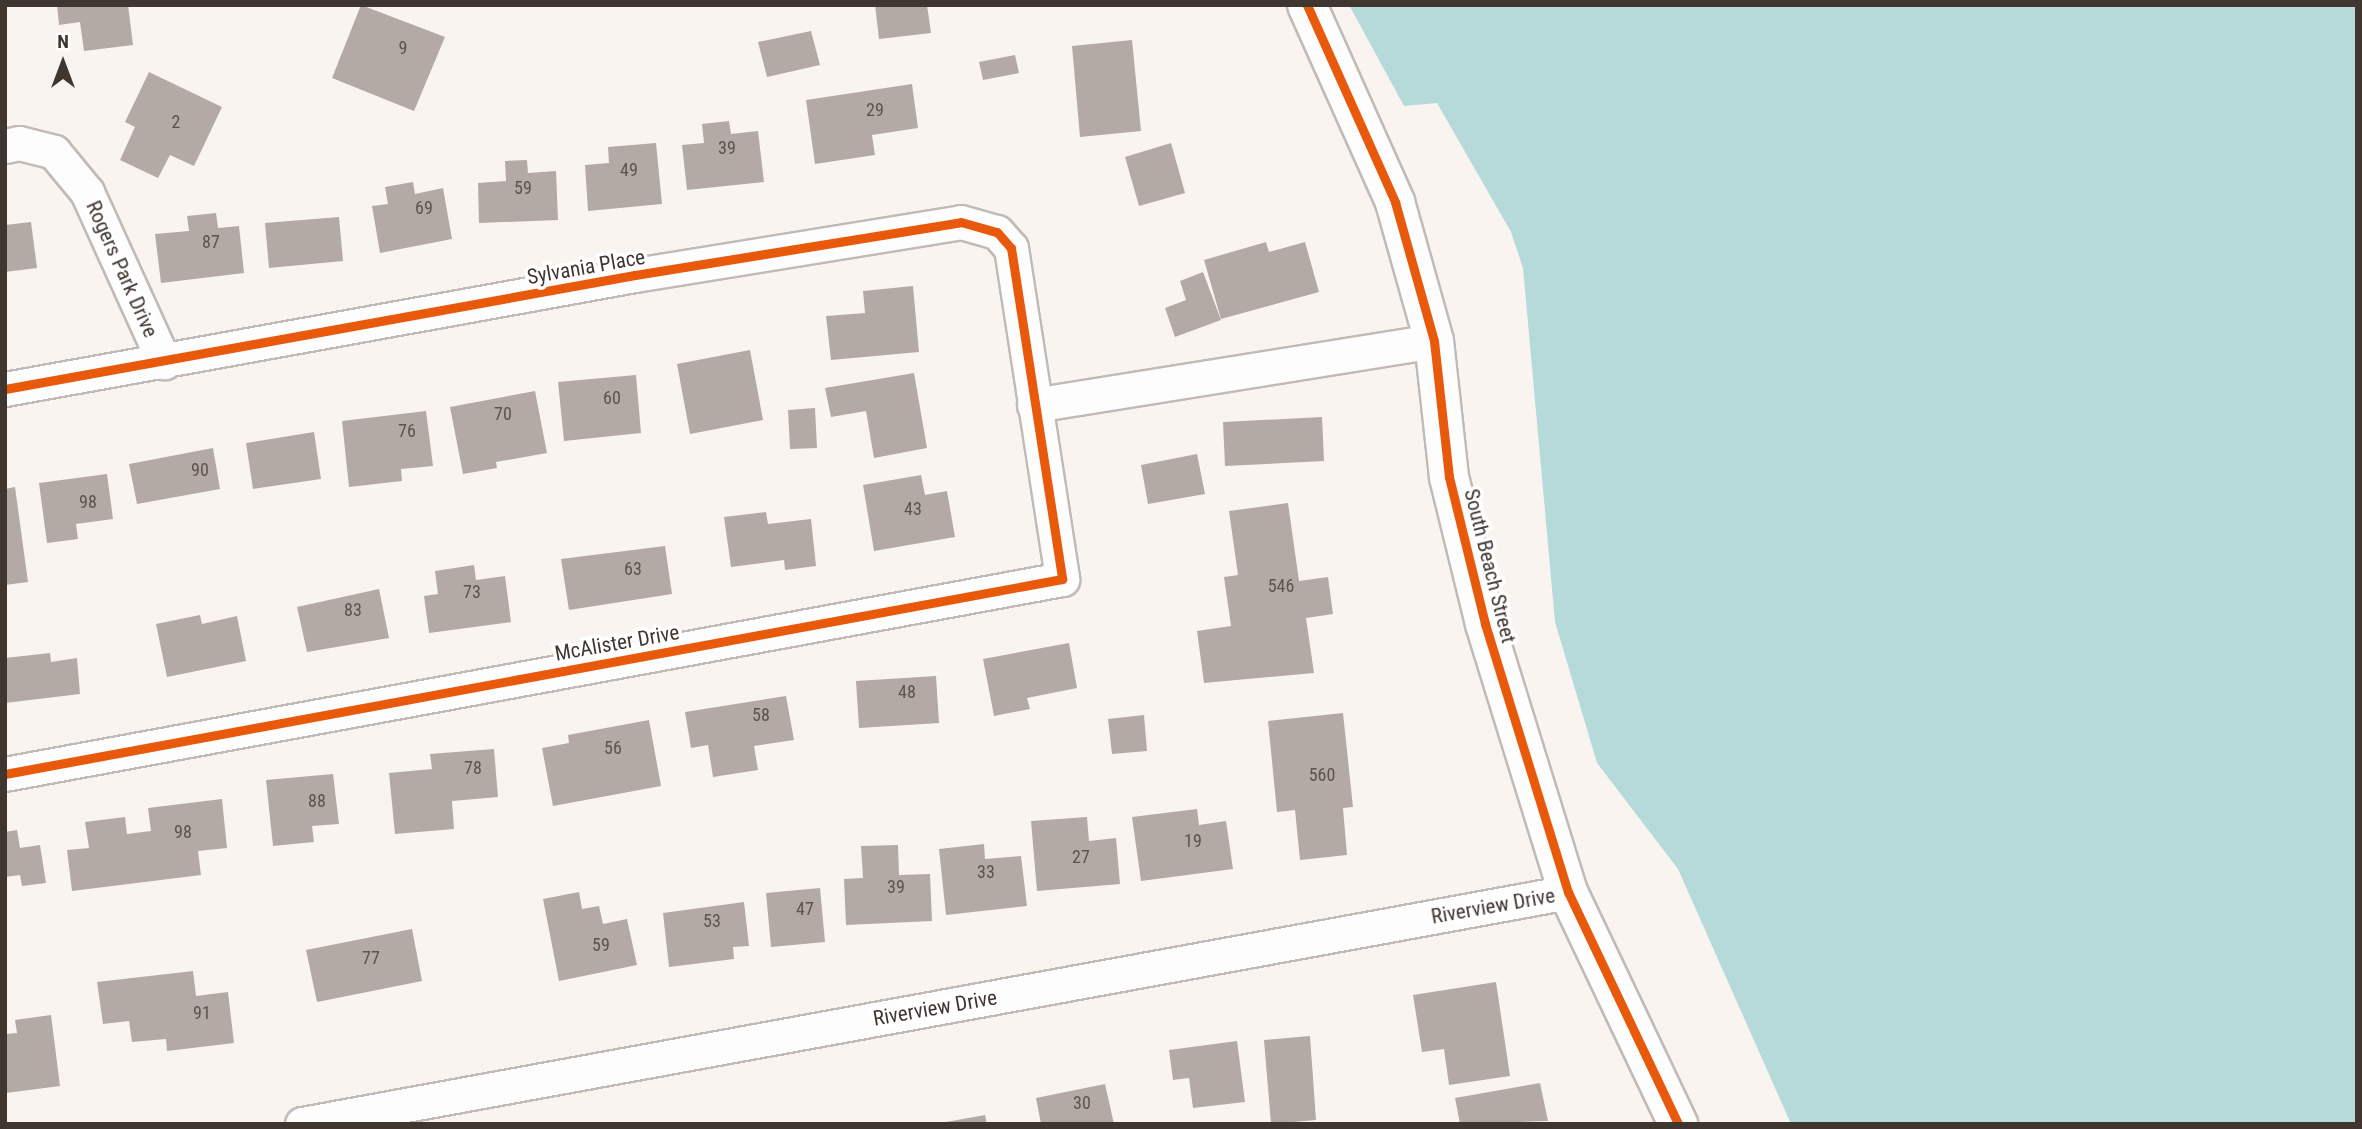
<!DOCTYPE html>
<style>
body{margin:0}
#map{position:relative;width:2362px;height:1129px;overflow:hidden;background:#faf4f1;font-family:"Roboto Condensed",sans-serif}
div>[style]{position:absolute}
.water>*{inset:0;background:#b6dada}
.building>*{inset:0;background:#b3aaa5}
.roads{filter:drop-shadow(2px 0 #c1bab6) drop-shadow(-2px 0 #c1bab6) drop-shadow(0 2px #c1bab6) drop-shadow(0 -2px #c1bab6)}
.street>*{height:33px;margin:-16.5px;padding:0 16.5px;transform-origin:16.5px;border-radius:16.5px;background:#fefdfd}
.secondary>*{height:38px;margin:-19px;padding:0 19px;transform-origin:19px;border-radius:19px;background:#fefdfd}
.cycleway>*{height:9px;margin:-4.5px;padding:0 4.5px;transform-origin:4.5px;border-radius:4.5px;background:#e8590c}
span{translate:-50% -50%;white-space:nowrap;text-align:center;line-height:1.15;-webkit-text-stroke:7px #fff;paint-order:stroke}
.number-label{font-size:18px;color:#5d534d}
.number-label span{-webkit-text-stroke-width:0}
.street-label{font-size:21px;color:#403630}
.frame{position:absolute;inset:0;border:7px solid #403630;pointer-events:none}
.north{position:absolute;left:28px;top:28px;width:70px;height:70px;-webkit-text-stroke:5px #fff;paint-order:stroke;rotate:0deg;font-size:19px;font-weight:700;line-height:28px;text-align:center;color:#403630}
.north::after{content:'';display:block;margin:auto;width:24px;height:32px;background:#403630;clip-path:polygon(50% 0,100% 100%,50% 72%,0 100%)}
</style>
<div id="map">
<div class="water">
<i style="clip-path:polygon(1349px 5px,2357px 5px,2357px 1124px,1791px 1124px,1678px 869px,1597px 763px,1555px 622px,1523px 268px,1511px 232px,1437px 103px,1404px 106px)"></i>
</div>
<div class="building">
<i style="clip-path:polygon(57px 5px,128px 5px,133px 45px,84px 51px,80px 22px,59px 25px)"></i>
<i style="clip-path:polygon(361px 5px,445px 37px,414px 111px,332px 78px)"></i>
<i style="clip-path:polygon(875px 5px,927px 5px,931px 33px,879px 39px)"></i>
<i style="clip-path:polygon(811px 31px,820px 65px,767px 77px,758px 42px)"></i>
<i style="clip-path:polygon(1132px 40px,1141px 131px,1080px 137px,1072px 46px)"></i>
<i style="clip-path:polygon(1015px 55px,1019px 73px,983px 80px,979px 62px)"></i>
<i style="clip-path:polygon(149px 72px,222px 107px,194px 166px,170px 155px,158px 178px,120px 160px,135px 127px,125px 122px)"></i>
<i style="clip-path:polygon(912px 84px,918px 128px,872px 135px,875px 155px,815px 164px,806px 100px)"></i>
<i style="clip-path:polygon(729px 121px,731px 134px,758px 131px,764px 182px,687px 190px,682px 145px,704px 143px,702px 124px)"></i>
<i style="clip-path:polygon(656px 143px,662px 204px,588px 211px,585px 165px,609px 163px,608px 147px)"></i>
<i style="clip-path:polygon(1171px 143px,1185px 193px,1139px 206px,1125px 157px)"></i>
<i style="clip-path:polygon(527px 160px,528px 173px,556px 171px,558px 220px,479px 223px,478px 183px,506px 181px,505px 161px)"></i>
<i style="clip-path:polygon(413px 182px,415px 194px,443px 188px,452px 239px,380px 253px,372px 206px,388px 204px,385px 187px)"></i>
<i style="clip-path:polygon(216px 213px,218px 228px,239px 226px,244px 273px,161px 283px,155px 234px,189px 231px,187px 216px)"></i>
<i style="clip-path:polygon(339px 217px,343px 261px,269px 268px,265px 223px)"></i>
<i style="clip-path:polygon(31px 222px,37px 268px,5px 272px,5px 225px)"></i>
<i style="clip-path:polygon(1266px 242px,1269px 252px,1305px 242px,1319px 292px,1221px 319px,1204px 260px)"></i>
<i style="clip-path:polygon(1203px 272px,1221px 320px,1175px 337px,1165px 308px,1186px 300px,1180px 281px)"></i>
<i style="clip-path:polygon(913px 286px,919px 352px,831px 360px,826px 316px,865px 313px,863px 291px)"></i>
<i style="clip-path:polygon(750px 350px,763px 420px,690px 434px,677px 364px)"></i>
<i style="clip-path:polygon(914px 373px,927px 448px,874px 458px,866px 411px,831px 417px,825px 388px)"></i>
<i style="clip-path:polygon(636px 375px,641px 433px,564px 441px,558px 382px)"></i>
<i style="clip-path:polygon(535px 391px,547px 453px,496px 462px,497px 468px,463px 474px,450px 407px)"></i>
<i style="clip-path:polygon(815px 408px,817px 448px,790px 449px,788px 410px)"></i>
<i style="clip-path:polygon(426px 411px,433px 466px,401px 469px,402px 481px,349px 487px,342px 421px)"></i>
<i style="clip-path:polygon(1322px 417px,1324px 461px,1225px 466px,1223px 422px)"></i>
<i style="clip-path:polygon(314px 432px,321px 479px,253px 489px,246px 443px)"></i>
<i style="clip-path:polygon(213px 448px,220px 489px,137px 504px,129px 464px)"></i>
<i style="clip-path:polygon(1197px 454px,1205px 494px,1148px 504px,1141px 465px)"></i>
<i style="clip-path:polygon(107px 474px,113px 519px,76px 524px,78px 539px,47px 543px,39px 483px)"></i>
<i style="clip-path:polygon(921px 475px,925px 495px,947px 491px,955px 537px,874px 551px,863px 485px)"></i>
<i style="clip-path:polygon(15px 487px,28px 582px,5px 585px,5px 489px)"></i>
<i style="clip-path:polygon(1288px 503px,1299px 581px,1328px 577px,1333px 614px,1306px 618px,1314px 673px,1204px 683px,1197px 631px,1231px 626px,1224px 577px,1238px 575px,1229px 511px)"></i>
<i style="clip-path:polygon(766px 512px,768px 524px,811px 519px,816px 566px,785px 570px,784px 560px,731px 567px,724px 517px)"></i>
<i style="clip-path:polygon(665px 546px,672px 594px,569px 610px,561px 559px)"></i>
<i style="clip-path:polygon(474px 565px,476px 580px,505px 576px,511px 622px,429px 633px,424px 596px,438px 594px,435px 571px)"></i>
<i style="clip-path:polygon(379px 589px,389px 638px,307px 652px,297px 607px)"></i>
<i style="clip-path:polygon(200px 615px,202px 624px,237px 616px,246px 661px,167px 677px,156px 624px)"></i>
<i style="clip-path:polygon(1069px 643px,1077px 688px,1027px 698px,1030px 709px,994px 716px,983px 659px)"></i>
<i style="clip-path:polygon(50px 653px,51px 662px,77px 658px,80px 694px,5px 703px,5px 658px)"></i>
<i style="clip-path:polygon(936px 676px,939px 723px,859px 728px,856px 681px)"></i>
<i style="clip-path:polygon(786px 696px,794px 740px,754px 746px,758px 770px,713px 777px,708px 745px,691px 748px,685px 712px)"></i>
<i style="clip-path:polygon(1343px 713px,1353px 807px,1343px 808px,1347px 855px,1300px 860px,1295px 810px,1277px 812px,1268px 721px)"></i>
<i style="clip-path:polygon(1144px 715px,1147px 751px,1112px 754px,1108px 719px)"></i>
<i style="clip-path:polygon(649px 720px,661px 786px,553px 806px,542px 748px,569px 743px,568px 735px)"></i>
<i style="clip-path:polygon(494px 749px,498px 797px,452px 801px,454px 829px,395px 834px,389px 773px,432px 769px,430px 754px)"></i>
<i style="clip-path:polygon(333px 774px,339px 824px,312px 826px,314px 842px,273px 846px,266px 780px)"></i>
<i style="clip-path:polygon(222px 799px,227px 848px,198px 851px,201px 875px,72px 891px,67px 850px,89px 848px,85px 822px,125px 817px,127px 834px,151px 831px,148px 808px)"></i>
<i style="clip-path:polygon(1197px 809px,1199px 825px,1226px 821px,1233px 869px,1141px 881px,1132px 817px)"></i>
<i style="clip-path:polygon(1087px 817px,1089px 841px,1116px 838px,1120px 884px,1037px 891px,1031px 821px)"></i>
<i style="clip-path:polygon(17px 830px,20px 848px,40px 845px,46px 883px,22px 886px,20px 875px,5px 877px,5px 832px)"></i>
<i style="clip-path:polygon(984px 844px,985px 859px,1021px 856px,1027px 906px,946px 915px,939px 849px)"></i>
<i style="clip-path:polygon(898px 845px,899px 875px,930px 874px,932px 921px,846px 925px,844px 879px,863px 878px,861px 846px)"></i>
<i style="clip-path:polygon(820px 888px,825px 942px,771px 947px,766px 893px)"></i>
<i style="clip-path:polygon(579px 892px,582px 909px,599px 906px,603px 924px,627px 919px,637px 965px,559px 981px,543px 899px)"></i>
<i style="clip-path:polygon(744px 902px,749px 946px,733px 947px,734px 959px,669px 967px,663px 913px)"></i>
<i style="clip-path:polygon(412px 929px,422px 981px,317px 1002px,306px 950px)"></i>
<i style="clip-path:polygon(193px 971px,196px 996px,228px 992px,234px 1043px,167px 1051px,166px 1039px,132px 1042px,129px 1021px,103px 1024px,97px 982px)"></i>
<i style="clip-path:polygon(1496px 982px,1510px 1076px,1449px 1085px,1444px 1049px,1422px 1052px,1413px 995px)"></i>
<i style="clip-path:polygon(51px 1015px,60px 1086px,6px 1093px,5px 1034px,17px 1033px,15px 1020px)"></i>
<i style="clip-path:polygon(1310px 1036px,1316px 1120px,1271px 1124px,1264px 1040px)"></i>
<i style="clip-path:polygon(1237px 1041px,1245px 1102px,1193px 1108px,1189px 1078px,1173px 1080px,1169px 1050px)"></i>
<i style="clip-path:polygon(1540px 1083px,1548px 1121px,1460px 1124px,1455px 1098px)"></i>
<i style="clip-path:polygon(1105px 1084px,1114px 1124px,1041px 1124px,1036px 1098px)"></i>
<i style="clip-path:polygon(985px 1115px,987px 1124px,946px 1124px,946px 1122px)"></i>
</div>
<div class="roads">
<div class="street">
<i style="left:5px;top:146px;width:14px;rotate:-12deg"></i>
<i style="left:19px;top:143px;width:36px;rotate:14deg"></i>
<i style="left:54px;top:152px;width:52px;rotate:50.5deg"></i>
<i style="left:87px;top:192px;width:187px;rotate:65.6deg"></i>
<i style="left:5px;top:389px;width:640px;rotate:-10.26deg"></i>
<i style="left:635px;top:275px;width:330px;rotate:-9.2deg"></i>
<i style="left:961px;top:222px;width:37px;rotate:16deg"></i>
<i style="left:997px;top:232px;width:21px;rotate:49deg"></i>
<i style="left:1011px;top:248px;width:335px;rotate:81.2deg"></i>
<i style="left:1062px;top:579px;width:1075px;rotate:169.55deg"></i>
<i style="left:1034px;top:405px;width:405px;rotate:-9.1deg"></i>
<i style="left:302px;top:1124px;width:1287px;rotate:-10.38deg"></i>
</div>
<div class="secondary">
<i style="left:1307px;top:5px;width:216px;rotate:65.9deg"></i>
<i style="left:1395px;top:202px;width:144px;rotate:74.3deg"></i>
<i style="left:1434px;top:341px;width:137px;rotate:83.7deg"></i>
<i style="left:1449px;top:477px;width:151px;rotate:76.2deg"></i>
<i style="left:1485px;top:624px;width:281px;rotate:72.8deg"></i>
<i style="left:1568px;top:892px;width:257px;rotate:64.6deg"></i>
</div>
</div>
<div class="cycleway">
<i style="left:1307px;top:5px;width:216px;rotate:65.9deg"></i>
<i style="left:1395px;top:202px;width:144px;rotate:74.3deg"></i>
<i style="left:1434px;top:341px;width:137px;rotate:83.7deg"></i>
<i style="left:1449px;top:477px;width:151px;rotate:76.2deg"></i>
<i style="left:1485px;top:624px;width:281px;rotate:72.8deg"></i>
<i style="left:1568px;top:892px;width:257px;rotate:64.6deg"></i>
<i style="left:5px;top:389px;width:640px;rotate:-10.26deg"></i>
<i style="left:635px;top:275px;width:330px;rotate:-9.2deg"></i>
<i style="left:961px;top:222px;width:37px;rotate:16deg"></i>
<i style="left:997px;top:232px;width:21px;rotate:49deg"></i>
<i style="left:1011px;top:248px;width:335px;rotate:81.2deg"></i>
<i style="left:1062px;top:579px;width:1075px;rotate:169.55deg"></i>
</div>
<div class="number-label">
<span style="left:403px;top:48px">9</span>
<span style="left:875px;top:110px">29</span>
<span style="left:176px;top:122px">2</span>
<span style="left:727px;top:148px">39</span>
<span style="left:629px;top:170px">49</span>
<span style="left:523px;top:188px">59</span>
<span style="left:424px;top:208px">69</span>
<span style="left:211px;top:242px">87</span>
<span style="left:612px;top:398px">60</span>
<span style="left:503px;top:414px">70</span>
<span style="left:407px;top:431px">76</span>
<span style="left:200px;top:470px">90</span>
<span style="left:88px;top:502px">98</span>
<span style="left:913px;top:509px">43</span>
<span style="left:633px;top:569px">63</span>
<span style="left:1281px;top:586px">546</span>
<span style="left:472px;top:592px">73</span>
<span style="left:353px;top:610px">83</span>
<span style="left:907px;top:692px">48</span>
<span style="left:761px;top:715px">58</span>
<span style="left:613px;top:748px">56</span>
<span style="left:473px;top:768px">78</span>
<span style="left:1322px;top:775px">560</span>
<span style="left:317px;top:801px">88</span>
<span style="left:183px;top:832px">98</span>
<span style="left:1193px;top:841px">19</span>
<span style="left:1081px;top:857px">27</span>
<span style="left:986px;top:872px">33</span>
<span style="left:896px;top:887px">39</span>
<span style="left:805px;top:909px">47</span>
<span style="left:712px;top:921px">53</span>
<span style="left:601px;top:945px">59</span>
<span style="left:371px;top:958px">77</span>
<span style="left:202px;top:1013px">91</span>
<span style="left:1082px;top:1103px">30</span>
</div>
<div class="street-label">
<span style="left:586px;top:267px;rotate:-10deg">Sylvania Place</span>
<span style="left:122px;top:269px;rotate:66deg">Rogers Park Drive</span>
<span style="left:1490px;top:566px;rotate:76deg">South Beach Street</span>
<span style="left:617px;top:643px;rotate:-10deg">McAlister Drive</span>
<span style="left:1493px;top:906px;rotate:-10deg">Riverview Drive</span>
<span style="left:935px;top:1008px;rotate:-10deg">Riverview Drive</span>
</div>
<div class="frame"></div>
<div class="north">N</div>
</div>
